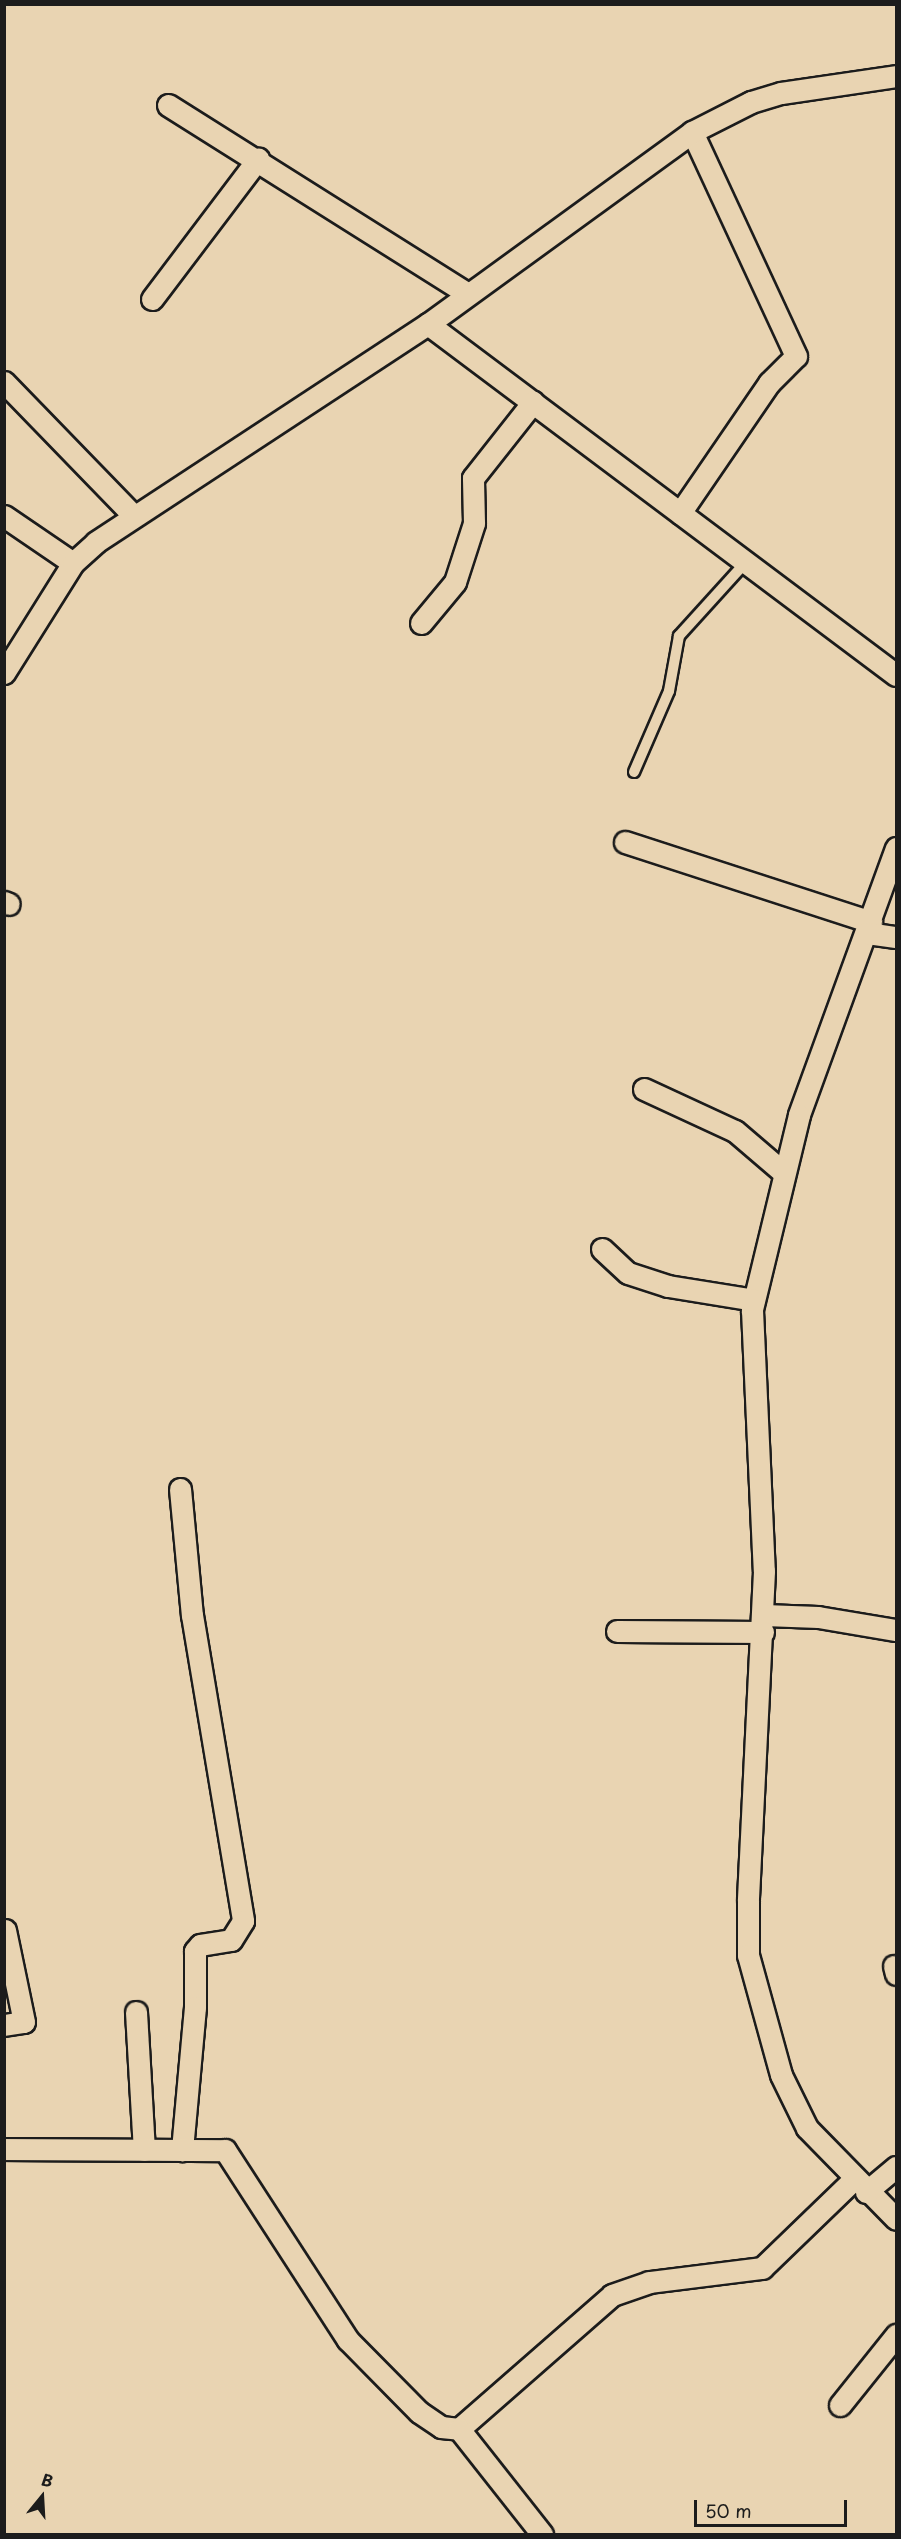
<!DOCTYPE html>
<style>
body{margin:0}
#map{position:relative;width:901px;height:2539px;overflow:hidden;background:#e9d4b2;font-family:"Playpen Sans",sans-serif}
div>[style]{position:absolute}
.roads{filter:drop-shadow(2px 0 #1c1c1c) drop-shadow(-2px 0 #1c1c1c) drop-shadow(0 2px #1c1c1c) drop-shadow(0 -2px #1c1c1c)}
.lane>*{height:10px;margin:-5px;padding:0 5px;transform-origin:5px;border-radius:5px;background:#e9d4b2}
.street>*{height:21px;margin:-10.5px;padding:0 10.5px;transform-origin:10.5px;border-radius:10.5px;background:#e9d4b2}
span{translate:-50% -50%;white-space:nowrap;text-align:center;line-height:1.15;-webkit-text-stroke:4.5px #e9d4b2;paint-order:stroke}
.frame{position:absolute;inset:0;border:6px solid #1c1c1c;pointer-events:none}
.north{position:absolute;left:12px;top:2467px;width:60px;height:60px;-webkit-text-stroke:4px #e9d4b2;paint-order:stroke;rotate:18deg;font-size:16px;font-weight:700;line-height:24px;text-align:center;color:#1c1c1c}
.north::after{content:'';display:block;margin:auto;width:21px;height:27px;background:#1c1c1c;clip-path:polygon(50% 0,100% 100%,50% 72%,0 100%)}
.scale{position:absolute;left:694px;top:2500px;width:153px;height:27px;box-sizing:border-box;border:3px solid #1c1c1c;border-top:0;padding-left:8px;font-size:18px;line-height:21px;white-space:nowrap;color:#1c1c1c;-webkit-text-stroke:4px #e9d4b2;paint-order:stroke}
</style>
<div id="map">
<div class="roads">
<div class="lane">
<i style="left:634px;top:772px;width:88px;rotate:-66.6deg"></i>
<i style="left:669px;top:691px;width:56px;rotate:-79.7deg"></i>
<i style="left:679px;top:636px;width:100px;rotate:-47.8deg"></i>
</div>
<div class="street">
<i style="left:168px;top:105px;width:353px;rotate:32.2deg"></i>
<i style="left:152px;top:299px;width:176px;rotate:-52.9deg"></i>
<i style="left:428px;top:324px;width:585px;rotate:36.87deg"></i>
<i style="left:4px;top:382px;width:187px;rotate:45.9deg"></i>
<i style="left:680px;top:513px;width:158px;rotate:-55.6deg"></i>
<i style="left:769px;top:383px;width:38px;rotate:-45deg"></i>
<i style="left:796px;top:356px;width:247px;rotate:-114.9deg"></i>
<i style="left:4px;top:516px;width:83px;rotate:34.3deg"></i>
<i style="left:421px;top:623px;width:53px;rotate:-50.3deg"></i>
<i style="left:455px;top:582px;width:62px;rotate:-72.1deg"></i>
<i style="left:474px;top:523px;width:45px;rotate:-91.3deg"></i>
<i style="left:473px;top:478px;width:97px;rotate:-51.7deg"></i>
<i style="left:4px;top:673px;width:130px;rotate:-57.9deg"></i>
<i style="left:73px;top:563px;width:31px;rotate:-42deg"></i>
<i style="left:96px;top:542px;width:397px;rotate:-33.3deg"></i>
<i style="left:428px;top:324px;width:326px;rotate:-36deg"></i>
<i style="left:692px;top:132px;width:66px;rotate:-27deg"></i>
<i style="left:751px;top:102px;width:31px;rotate:-17deg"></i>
<i style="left:781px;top:93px;width:116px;rotate:-8.4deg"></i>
<i style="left:625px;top:842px;width:259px;rotate:18deg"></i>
<i style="left:896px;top:848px;width:284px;rotate:110deg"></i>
<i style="left:799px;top:1115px;width:201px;rotate:103.6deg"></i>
<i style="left:752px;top:1310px;width:261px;rotate:87.4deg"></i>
<i style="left:764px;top:1571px;width:330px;rotate:92.8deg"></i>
<i style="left:748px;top:1901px;width:54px;rotate:90deg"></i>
<i style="left:748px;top:1955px;width:124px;rotate:74.6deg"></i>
<i style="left:781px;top:2075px;width:59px;rotate:63.9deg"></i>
<i style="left:807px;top:2128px;width:127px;rotate:45.6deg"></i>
<i style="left:4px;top:902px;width:5px;rotate:22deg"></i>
<i style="left:867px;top:933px;width:29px;rotate:8deg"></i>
<i style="left:644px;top:1089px;width:100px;rotate:24.8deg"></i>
<i style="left:735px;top:1131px;width:65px;rotate:40.6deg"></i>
<i style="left:602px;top:1249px;width:35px;rotate:43deg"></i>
<i style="left:628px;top:1273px;width:42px;rotate:18deg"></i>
<i style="left:668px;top:1286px;width:87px;rotate:9.2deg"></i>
<i style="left:180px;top:1489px;width:127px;rotate:84.6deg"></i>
<i style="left:192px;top:1615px;width:310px;rotate:80.5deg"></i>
<i style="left:243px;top:1921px;width:22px;rotate:122deg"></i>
<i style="left:231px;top:1940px;width:31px;rotate:171deg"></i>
<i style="left:200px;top:1945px;width:8px;rotate:130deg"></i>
<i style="left:195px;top:1951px;width:56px;rotate:90deg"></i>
<i style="left:195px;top:2007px;width:144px;rotate:95.2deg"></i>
<i style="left:764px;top:1615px;width:54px;rotate:2.1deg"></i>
<i style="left:818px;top:1617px;width:79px;rotate:9.5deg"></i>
<i style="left:617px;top:1631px;width:146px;rotate:0.4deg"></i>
<i style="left:894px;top:1966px;width:8px;rotate:76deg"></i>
<i style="left:136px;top:2012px;width:138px;rotate:86.7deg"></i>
<i style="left:4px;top:2025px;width:20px;rotate:-9deg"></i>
<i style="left:24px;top:2022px;width:94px;rotate:-101.7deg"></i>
<i style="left:4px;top:2149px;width:221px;rotate:0.3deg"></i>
<i style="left:225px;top:2150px;width:226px;rotate:57.1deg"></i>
<i style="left:348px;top:2340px;width:101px;rotate:45.4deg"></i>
<i style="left:419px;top:2412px;width:27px;rotate:34deg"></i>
<i style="left:441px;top:2427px;width:18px;rotate:6deg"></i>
<i style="left:459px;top:2429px;width:203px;rotate:-41.2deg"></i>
<i style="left:612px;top:2295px;width:39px;rotate:-19deg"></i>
<i style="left:649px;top:2282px;width:114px;rotate:-7.1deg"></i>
<i style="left:762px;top:2268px;width:127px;rotate:-44deg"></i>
<i style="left:866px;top:2192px;width:39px;rotate:-40deg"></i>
<i style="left:840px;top:2405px;width:90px;rotate:-51.3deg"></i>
<i style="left:459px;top:2429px;width:134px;rotate:51.7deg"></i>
</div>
</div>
<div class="frame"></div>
<div class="north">B</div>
<div class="scale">50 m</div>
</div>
